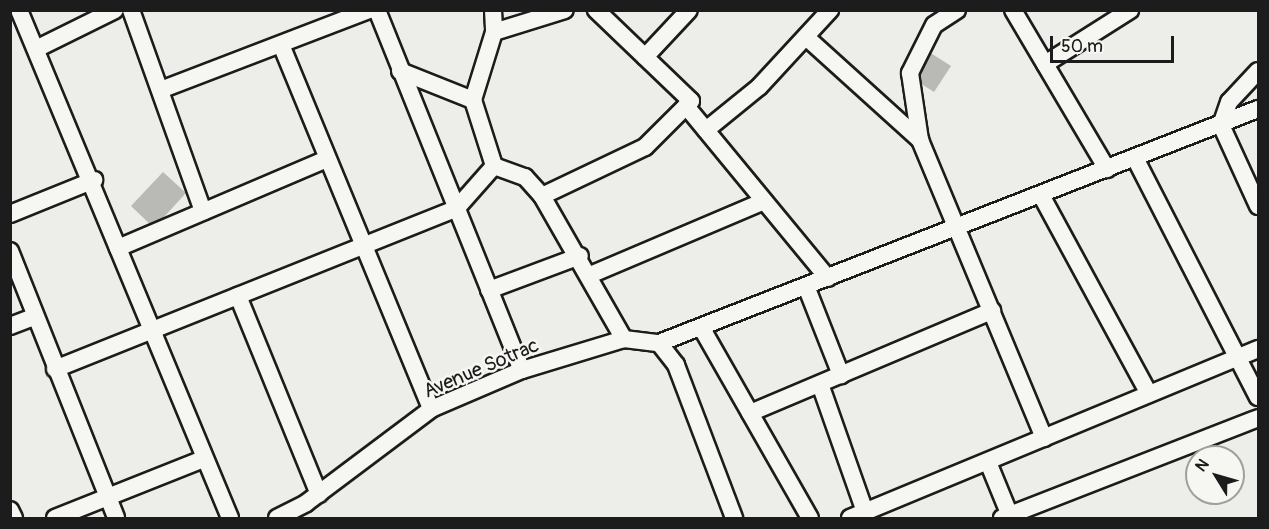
<!DOCTYPE html>
<style>
body{margin:0}
#map{position:relative;width:1269px;height:529px;overflow:hidden;background:#edede9;font-family:Pangolin,sans-serif}
div>[style]{position:absolute}
.building>*{inset:0;background:#b9b9b6}
.roads{filter:drop-shadow(2px 0 #1c1c1c) drop-shadow(-2px 0 #1c1c1c) drop-shadow(0 2px #1c1c1c) drop-shadow(0 -2px #1c1c1c)}
.minor>*{height:16px;margin:-8px;padding:0 8px;transform-origin:8px;border-radius:8px;background:#f6f6f2}
span{translate:-50% -50%;white-space:nowrap;text-align:center;line-height:1.15;-webkit-text-stroke:5px #f6f6f2;paint-order:stroke}
.street-label{font-size:20px;color:#1c1c1c}
.frame{position:absolute;inset:0;border:12px solid #1c1c1c;pointer-events:none}
.north{position:absolute;left:1185px;top:445px;width:60px;height:60px;box-sizing:border-box;background:#f6f6f2;border:2px solid #9f9f9c;border-radius:50%;rotate:307deg;font-size:16px;font-weight:700;line-height:24px;text-align:center;color:#1c1c1c}
.north::after{content:'';display:block;margin:auto;width:21px;height:27px;background:#1c1c1c;clip-path:polygon(50% 0,100% 100%,50% 72%,0 100%)}
.scale{position:absolute;left:1050px;top:36px;width:124px;height:27px;box-sizing:border-box;border:3px solid #1c1c1c;border-top:0;padding-left:8px;font-size:18px;line-height:21px;white-space:nowrap;color:#1c1c1c;-webkit-text-stroke:4px #f6f6f2;paint-order:stroke}
</style>
<div id="map">
<div class="building">
<i style="clip-path:polygon(929px 52px,951px 66px,934px 92px,912px 78px)"></i>
<i style="clip-path:polygon(163px 172px,186px 193px,154px 228px,131px 206px)"></i>
</div>
<div class="roads">
<div class="minor">
<i style="left:19px;top:10px;width:550px;rotate:67.44deg"></i>
<i style="left:131px;top:10px;width:214px;rotate:70.3deg"></i>
<i style="left:377px;top:10px;width:388px;rotate:68.1deg"></i>
<i style="left:493px;top:10px;width:22px;rotate:87deg"></i>
<i style="left:494px;top:32px;width:71px;rotate:107.2deg"></i>
<i style="left:473px;top:100px;width:69px;rotate:72.3deg"></i>
<i style="left:957px;top:10px;width:27px;rotate:147deg"></i>
<i style="left:934px;top:25px;width:54px;rotate:116.6deg"></i>
<i style="left:910px;top:73px;width:68px;rotate:81.5deg"></i>
<i style="left:920px;top:140px;width:323px;rotate:67.4deg"></i>
<i style="left:1013px;top:10px;width:185px;rotate:59.4deg"></i>
<i style="left:494px;top:32px;width:74px;rotate:-17.2deg"></i>
<i style="left:806px;top:37px;width:154px;rotate:42.1deg"></i>
<i style="left:282px;top:47px;width:391px;rotate:67.6deg"></i>
<i style="left:36px;top:49px;width:88px;rotate:-26.3deg"></i>
<i style="left:645px;top:57px;width:64px;rotate:-46.9deg"></i>
<i style="left:1045px;top:64px;width:101px;rotate:-32.4deg"></i>
<i style="left:400px;top:71px;width:79px;rotate:21.7deg"></i>
<i style="left:1258px;top:71px;width:42px;rotate:133.1deg"></i>
<i style="left:1229px;top:102px;width:24px;rotate:109deg"></i>
<i style="left:1221px;top:125px;width:89px;rotate:65.4deg"></i>
<i style="left:163px;top:89px;width:221px;rotate:-21deg"></i>
<i style="left:686px;top:106px;width:223px;rotate:50.5deg"></i>
<i style="left:706px;top:130px;width:68px;rotate:-39.1deg"></i>
<i style="left:759px;top:87px;width:105px;rotate:-47.3deg"></i>
<i style="left:1135px;top:158px;width:269px;rotate:62.8deg"></i>
<i style="left:494px;top:166px;width:33px;rotate:20deg"></i>
<i style="left:525px;top:177px;width:25px;rotate:48deg"></i>
<i style="left:542px;top:196px;width:165px;rotate:60.2deg"></i>
<i style="left:1041px;top:195px;width:226px;rotate:61.5deg"></i>
<i style="left:542px;top:196px;width:114px;rotate:-25.4deg"></i>
<i style="left:645px;top:147px;width:65px;rotate:-45deg"></i>
<i style="left:691px;top:101px;width:132px;rotate:-136.2deg"></i>
<i style="left:10px;top:214px;width:91px;rotate:-22deg"></i>
<i style="left:118px;top:248px;width:227px;rotate:-23.1deg"></i>
<i style="left:10px;top:251px;width:287px;rotate:68.3deg"></i>
<i style="left:590px;top:275px;width:189px;rotate:-23deg"></i>
<i style="left:806px;top:286px;width:96px;rotate:68.5deg"></i>
<i style="left:489px;top:290px;width:97px;rotate:-20.5deg"></i>
<i style="left:238px;top:296px;width:214px;rotate:67.8deg"></i>
<i style="left:10px;top:326px;width:26px;rotate:-21deg"></i>
<i style="left:701px;top:327px;width:220px;rotate:60.3deg"></i>
<i style="left:659px;top:343px;width:643px;rotate:-21.34deg"></i>
<i style="left:55px;top:369px;width:432px;rotate:-21.8deg"></i>
<i style="left:456px;top:209px;width:57px;rotate:-48.5deg"></i>
<i style="left:820px;top:384px;width:136px;rotate:70.6deg"></i>
<i style="left:750px;top:413px;width:263px;rotate:-22.9deg"></i>
<i style="left:988px;top:462px;width:61px;rotate:67.7deg"></i>
<i style="left:10px;top:510px;width:9px;rotate:63deg"></i>
<i style="left:55px;top:518px;width:159px;rotate:-21.7deg"></i>
<i style="left:277px;top:518px;width:33px;rotate:-27deg"></i>
<i style="left:306px;top:503px;width:156px;rotate:-36.9deg"></i>
<i style="left:431px;top:409px;width:99px;rotate:-23.2deg"></i>
<i style="left:522px;top:370px;width:107px;rotate:-16.9deg"></i>
<i style="left:624px;top:339px;width:35px;rotate:7deg"></i>
<i style="left:659px;top:343px;width:28px;rotate:52deg"></i>
<i style="left:676px;top:365px;width:164px;rotate:69.2deg"></i>
<i style="left:850px;top:518px;width:442px;rotate:-22.5deg"></i>
<i style="left:1002px;top:518px;width:275px;rotate:-21.3deg"></i>
</div>
</div>
<div class="street-label">
<span style="left:481px;top:368px;rotate:-23deg">Avenue Sotrac</span>
</div>
<div class="frame"></div>
<div class="north">N</div>
<div class="scale">50 m</div>
</div>
